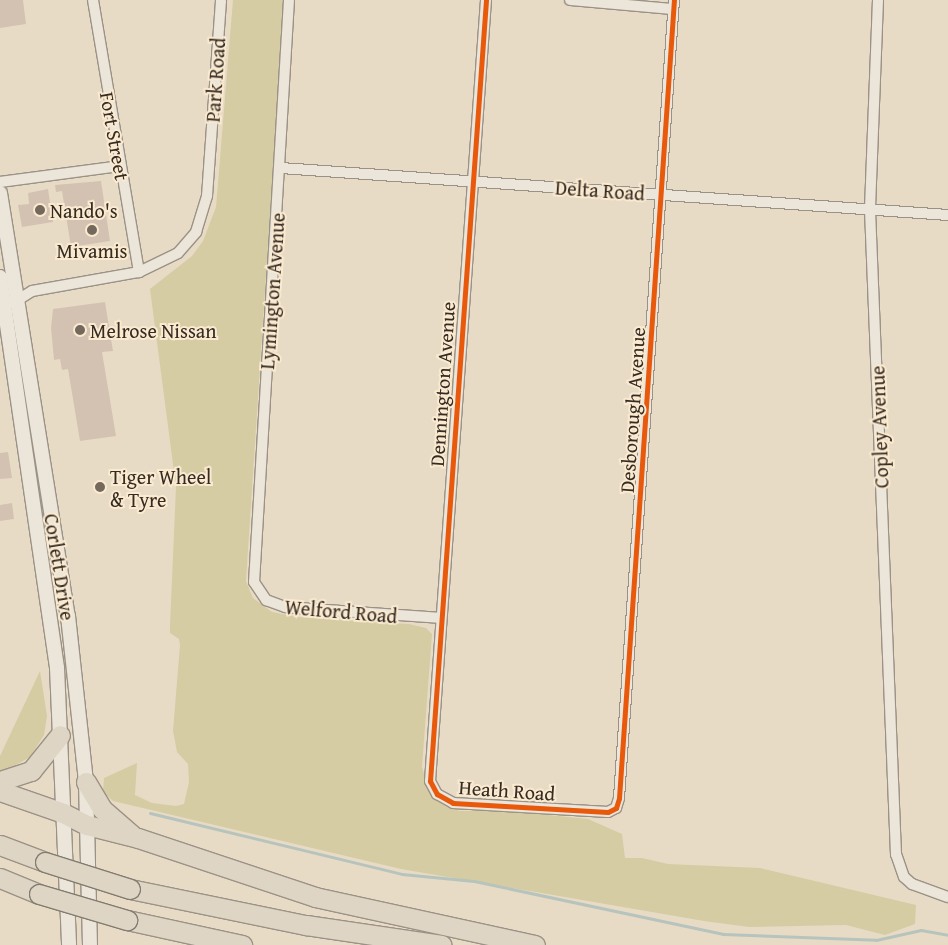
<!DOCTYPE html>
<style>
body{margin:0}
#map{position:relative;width:948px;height:945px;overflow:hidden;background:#e8dbc5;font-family:"Gentium Book Plus",serif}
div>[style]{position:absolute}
.green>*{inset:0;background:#d5cca3}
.stream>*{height:3px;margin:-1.5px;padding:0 1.5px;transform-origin:1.5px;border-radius:1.5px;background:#b7c4bd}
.building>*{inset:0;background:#d3c2b2}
.roads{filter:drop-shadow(1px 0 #9b9286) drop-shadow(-1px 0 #9b9286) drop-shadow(0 1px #9b9286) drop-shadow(0 -1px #9b9286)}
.street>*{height:10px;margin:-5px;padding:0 5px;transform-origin:5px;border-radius:5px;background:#ebe5da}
.secondary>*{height:14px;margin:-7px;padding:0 7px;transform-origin:7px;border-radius:7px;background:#ebe5da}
.highway>*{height:19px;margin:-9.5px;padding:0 9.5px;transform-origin:9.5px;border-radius:9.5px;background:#dfd5c5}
.bridges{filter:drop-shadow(1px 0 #827b6f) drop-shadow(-1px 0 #827b6f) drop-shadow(0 1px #827b6f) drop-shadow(0 -1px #827b6f)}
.highway-bridge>*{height:19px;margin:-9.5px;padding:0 9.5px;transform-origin:9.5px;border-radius:9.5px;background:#dfd5c5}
.cycleway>*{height:5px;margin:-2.5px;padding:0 2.5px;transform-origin:2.5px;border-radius:2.5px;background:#e8590c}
.dots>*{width:14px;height:14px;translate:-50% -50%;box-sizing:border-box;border:2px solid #faead0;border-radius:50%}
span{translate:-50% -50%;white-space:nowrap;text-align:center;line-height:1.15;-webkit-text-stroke:4px #faead0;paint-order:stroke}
.street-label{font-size:20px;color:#352b23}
.poi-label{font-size:20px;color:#352b23}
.left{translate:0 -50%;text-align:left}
</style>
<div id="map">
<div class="green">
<i style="clip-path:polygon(233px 0,284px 0,246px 581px,253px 598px,272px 612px,297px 617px,409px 624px,426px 628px,432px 634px,422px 767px,429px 791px,442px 803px,459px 811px,508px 811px,588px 819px,622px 834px,625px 858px,642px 858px,668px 864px,760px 868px,916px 905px,915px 924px,885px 935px,846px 925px,749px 927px,704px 921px,401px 869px,113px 801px,103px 792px,104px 778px,137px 763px,135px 795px,152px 803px,176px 806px,184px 804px,189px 782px,188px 764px,177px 752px,173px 731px,180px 645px,179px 639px,170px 633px,170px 625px,176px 487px,150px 289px,192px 256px,203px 241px,216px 207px)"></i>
<i style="clip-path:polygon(40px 671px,47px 716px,44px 735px,30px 757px,0 774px,0 756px)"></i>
</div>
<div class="stream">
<i style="left:150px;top:813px;width:259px;rotate:13.6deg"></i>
<i style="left:402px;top:874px;width:72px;rotate:5.6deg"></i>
<i style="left:474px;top:881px;width:255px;rotate:12deg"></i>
<i style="left:723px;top:934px;width:153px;rotate:2.2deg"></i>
<i style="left:876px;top:940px;width:46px;rotate:-12.5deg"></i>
<i style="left:921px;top:930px;width:27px;rotate:10deg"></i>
</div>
<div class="building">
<i style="clip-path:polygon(0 0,23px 0,26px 24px,0 28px)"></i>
<i style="clip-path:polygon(101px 181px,110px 241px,71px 247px,62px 191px,56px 192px,55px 185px)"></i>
<i style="clip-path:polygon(48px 189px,53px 222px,22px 227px,18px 205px,29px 204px,28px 193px)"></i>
<i style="clip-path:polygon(105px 302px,113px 351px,102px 352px,116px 436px,80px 441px,68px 369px,62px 370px,60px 359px,54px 360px,51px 328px,53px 309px)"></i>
<i style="clip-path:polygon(8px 452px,12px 478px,0 479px,0 453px)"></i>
<i style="clip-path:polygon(12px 503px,14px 519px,0 521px,0 505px)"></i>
</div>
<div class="roads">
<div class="street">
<i style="left:93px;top:0;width:276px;rotate:80.4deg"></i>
<i style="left:289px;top:0;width:583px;rotate:93.44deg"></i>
<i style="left:254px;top:582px;width:22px;rotate:56deg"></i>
<i style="left:266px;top:600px;width:20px;rotate:20deg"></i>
<i style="left:285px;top:607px;width:156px;rotate:4deg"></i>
<i style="left:486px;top:0;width:783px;rotate:94.1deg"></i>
<i style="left:430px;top:781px;width:15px;rotate:62deg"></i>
<i style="left:437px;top:794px;width:18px;rotate:29deg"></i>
<i style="left:453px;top:803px;width:155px;rotate:3.3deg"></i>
<i style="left:608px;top:812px;width:9px;rotate:-27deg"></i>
<i style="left:616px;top:808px;width:10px;rotate:-73deg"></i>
<i style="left:619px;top:798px;width:800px;rotate:-86.06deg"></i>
<i style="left:570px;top:0;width:103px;rotate:5deg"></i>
<i style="left:878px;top:0;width:210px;rotate:92.2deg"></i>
<i style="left:870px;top:210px;width:645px;rotate:87.69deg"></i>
<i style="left:896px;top:854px;width:24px;rotate:71deg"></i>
<i style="left:904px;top:877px;width:11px;rotate:41deg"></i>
<i style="left:912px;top:884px;width:38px;rotate:20deg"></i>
<i style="left:281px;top:168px;width:669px;rotate:4.03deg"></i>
<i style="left:0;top:182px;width:121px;rotate:-7.6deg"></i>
<i style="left:13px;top:303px;width:22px;rotate:-32deg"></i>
<i style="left:32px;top:291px;width:109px;rotate:-10.1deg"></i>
<i style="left:139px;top:272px;width:43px;rotate:-26deg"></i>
<i style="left:178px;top:253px;width:28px;rotate:-49deg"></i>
<i style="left:196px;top:232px;width:38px;rotate:-73deg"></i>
<i style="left:207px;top:196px;width:196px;rotate:-85.9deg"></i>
</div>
<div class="secondary">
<i style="left:0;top:193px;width:428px;rotate:80.9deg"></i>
<i style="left:68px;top:616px;width:167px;rotate:83.8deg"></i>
<i style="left:86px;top:782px;width:163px;rotate:88.6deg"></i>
<i style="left:0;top:277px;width:395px;rotate:81.7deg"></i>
<i style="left:57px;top:668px;width:277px;rotate:87.5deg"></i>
</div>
<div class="highway">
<i style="left:0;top:781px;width:33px;rotate:-18deg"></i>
<i style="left:31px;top:771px;width:46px;rotate:-51.1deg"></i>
<i style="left:86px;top:782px;width:31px;rotate:59deg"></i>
<i style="left:102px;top:809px;width:40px;rotate:41deg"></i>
<i style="left:0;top:791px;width:67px;rotate:19.2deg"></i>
<i style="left:63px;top:813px;width:27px;rotate:27deg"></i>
<i style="left:87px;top:825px;width:53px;rotate:14.3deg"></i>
<i style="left:138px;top:838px;width:187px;rotate:18.4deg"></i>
<i style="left:315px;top:897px;width:225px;rotate:12.3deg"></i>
<i style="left:0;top:845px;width:48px;rotate:20.7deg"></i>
<i style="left:0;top:878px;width:42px;rotate:22.3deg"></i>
<i style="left:130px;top:889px;width:180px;rotate:11.6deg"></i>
<i style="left:306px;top:925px;width:137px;rotate:8.4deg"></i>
<i style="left:127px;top:920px;width:118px;rotate:12.3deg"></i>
</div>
</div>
<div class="bridges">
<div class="highway-bridge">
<i style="left:45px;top:862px;width:89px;rotate:17.6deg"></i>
<i style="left:39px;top:894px;width:92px;rotate:16.5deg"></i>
</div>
</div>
<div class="cycleway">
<i style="left:486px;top:0;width:783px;rotate:94.1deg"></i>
<i style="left:430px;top:781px;width:15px;rotate:62deg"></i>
<i style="left:437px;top:794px;width:18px;rotate:29deg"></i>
<i style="left:453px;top:803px;width:155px;rotate:3.3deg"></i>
<i style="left:608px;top:812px;width:9px;rotate:-27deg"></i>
<i style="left:616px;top:808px;width:10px;rotate:-73deg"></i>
<i style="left:619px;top:798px;width:800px;rotate:-86.06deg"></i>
</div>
<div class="dots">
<i style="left:40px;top:210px;background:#74695c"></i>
<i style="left:92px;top:230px;background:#74695c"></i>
<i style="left:80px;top:330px;background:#74695c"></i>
<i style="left:100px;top:487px;background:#74695c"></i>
</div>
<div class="street-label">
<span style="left:215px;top:80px;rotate:-86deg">Park Road</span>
<span style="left:115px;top:136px;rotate:80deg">Fort Street</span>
<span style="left:600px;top:190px;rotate:4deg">Delta Road</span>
<span style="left:272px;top:291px;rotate:-86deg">Lymington Avenue</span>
<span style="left:442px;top:384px;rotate:-86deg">Dennington Avenue</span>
<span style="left:632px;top:410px;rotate:-86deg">Desborough Avenue</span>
<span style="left:879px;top:427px;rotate:-92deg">Copley Avenue</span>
<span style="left:60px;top:567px;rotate:81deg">Corlett Drive</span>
<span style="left:341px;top:611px;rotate:5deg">Welford Road</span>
<span style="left:507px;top:790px;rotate:4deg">Heath Road</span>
</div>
<div class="poi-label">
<span class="left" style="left:50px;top:210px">Nando's</span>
<span style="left:92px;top:250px">Mivamis</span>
<span class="left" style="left:90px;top:330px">Melrose Nissan</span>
<span class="left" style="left:110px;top:488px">Tiger Wheel<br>&amp; Tyre</span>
</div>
</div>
